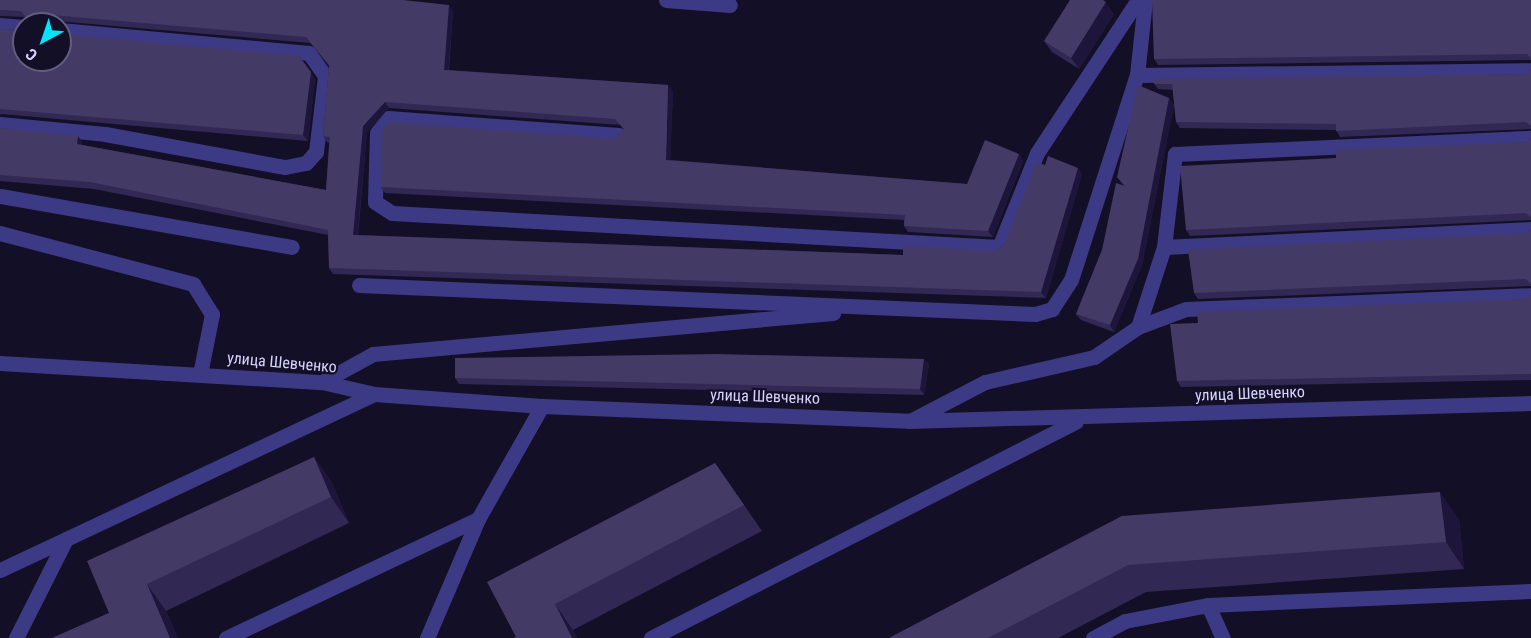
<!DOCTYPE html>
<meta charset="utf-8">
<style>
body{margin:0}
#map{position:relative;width:1531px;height:638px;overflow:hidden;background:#130f26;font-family:"Roboto Condensed",sans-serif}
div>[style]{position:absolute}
.minor>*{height:15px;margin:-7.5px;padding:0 7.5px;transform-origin:7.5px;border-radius:7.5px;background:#3d3a85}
.wall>*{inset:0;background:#312854}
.shaded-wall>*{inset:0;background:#1d163a}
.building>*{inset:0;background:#433a66}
span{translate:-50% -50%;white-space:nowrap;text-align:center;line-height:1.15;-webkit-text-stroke:4.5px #130f26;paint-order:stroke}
.street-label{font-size:16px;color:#d9d4ff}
.north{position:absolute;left:12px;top:12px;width:60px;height:60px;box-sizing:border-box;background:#130f26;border:2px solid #625e7d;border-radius:50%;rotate:220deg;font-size:16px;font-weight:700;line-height:24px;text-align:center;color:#d9d4ff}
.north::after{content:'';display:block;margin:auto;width:21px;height:27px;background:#00e5ff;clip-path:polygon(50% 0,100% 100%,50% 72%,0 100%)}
</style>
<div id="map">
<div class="minor">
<i style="left:666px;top:0;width:64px;rotate:4.5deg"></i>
<i style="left:0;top:25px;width:24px;rotate:5deg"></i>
<i style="left:1137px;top:75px;width:75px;rotate:-83.9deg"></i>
<i style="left:0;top:124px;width:105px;rotate:5.4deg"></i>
<i style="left:105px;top:134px;width:183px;rotate:10.4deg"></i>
<i style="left:285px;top:167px;width:21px;rotate:-11deg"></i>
<i style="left:306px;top:163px;width:15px;rotate:-48deg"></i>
<i style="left:316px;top:152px;width:77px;rotate:-83.2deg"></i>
<i style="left:325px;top:76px;width:28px;rotate:-125deg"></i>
<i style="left:309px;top:53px;width:250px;rotate:-174.7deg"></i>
<i style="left:619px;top:135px;width:231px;rotate:-175.8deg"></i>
<i style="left:389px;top:118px;width:19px;rotate:129deg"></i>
<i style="left:377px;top:133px;width:69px;rotate:91.7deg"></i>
<i style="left:375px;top:202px;width:20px;rotate:33deg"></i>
<i style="left:392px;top:213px;width:608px;rotate:3.21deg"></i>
<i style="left:999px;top:247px;width:101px;rotate:-68deg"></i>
<i style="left:1037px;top:153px;width:183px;rotate:-56.6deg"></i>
<i style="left:0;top:196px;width:296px;rotate:9.9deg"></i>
<i style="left:0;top:233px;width:200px;rotate:14.8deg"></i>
<i style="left:193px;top:284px;width:36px;rotate:58deg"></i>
<i style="left:212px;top:314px;width:61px;rotate:101.3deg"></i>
<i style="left:1164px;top:247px;width:94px;rotate:-83.3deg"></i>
<i style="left:1175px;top:154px;width:356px;rotate:-2.6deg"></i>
<i style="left:359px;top:285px;width:677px;rotate:2.46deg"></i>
<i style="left:1035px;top:314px;width:18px;rotate:-16deg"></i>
<i style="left:1052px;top:309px;width:35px;rotate:-57deg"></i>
<i style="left:1071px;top:280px;width:215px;rotate:-72.2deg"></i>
<i style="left:1137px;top:75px;width:394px;rotate:-0.7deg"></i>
<i style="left:1138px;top:327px;width:51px;rotate:-20.6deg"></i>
<i style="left:1186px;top:309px;width:345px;rotate:-2.3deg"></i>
<i style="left:0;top:363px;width:323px;rotate:3.4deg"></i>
<i style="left:322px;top:382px;width:53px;rotate:13deg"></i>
<i style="left:374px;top:394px;width:168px;rotate:4.1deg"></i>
<i style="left:542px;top:406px;width:367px;rotate:2.3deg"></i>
<i style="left:909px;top:421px;width:622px;rotate:-1.66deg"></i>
<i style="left:322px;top:382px;width:58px;rotate:-28.8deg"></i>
<i style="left:373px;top:354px;width:462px;rotate:-5.1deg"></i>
<i style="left:912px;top:420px;width:82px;rotate:-27.5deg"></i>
<i style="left:985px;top:382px;width:112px;rotate:-12.9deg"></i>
<i style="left:1094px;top:357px;width:53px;rotate:-34.3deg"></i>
<i style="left:1138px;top:327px;width:84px;rotate:-72deg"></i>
<i style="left:1164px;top:247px;width:367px;rotate:-2.8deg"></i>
<i style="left:0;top:570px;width:73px;rotate:-25.2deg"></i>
<i style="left:1208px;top:605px;width:323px;rotate:-2.5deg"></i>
<i style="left:16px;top:638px;width:111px;rotate:-63.2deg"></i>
<i style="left:66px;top:539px;width:340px;rotate:-25.2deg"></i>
<i style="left:226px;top:638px;width:279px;rotate:-25.3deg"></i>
<i style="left:478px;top:519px;width:130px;rotate:-60.5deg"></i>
<i style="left:427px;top:638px;width:129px;rotate:-66.8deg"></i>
<i style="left:651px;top:638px;width:477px;rotate:-27deg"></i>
<i style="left:1093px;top:638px;width:36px;rotate:-28deg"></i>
<i style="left:1125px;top:621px;width:85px;rotate:-10.9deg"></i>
<i style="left:1208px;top:605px;width:36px;rotate:66deg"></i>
</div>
<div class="wall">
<i style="clip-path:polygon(0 0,453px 11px,449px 70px,668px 85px,673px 91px,670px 160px,967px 184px,1019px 154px,1023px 161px,993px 237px,908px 232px,904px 226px,904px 220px,385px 193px,381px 187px,614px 139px,624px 130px,620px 125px,389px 108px,367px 132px,358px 235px,903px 255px,994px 251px,1004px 245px,1045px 165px,1082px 174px,1046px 298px,333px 274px,329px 268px,328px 235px,94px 189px,0 181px,0 128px,82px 142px,82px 145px,326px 190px,329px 143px,327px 142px,323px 136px,329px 66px,310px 43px,56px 21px,54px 24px,27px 24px,29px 22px,25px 17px,0 16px)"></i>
<i style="clip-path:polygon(1531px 0,1531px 60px,1158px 65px,1154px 59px)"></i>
<i style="clip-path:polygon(1114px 14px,1079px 69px,1052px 52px,1044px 41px)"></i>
<i style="clip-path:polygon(0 29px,23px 30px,24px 60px,299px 56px,315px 79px,308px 141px,1px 114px,0 115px)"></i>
<i style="clip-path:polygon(1531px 69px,1531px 129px,1340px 137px,1336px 130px,1180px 128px,1176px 122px,1173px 90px,1158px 89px,1154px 84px,1527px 74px)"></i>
<i style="clip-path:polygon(1169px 98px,1174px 105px,1142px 265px,1114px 332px,1081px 320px,1076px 314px,1102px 250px,1124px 186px,1117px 177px)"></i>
<i style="clip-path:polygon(1531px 138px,1531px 220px,1190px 236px,1186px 230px,1336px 158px,1527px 142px)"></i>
<i style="clip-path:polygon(1531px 229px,1531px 286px,1198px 299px,1194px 293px,1527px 233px)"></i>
<i style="clip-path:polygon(1531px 295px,1531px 380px,1181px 387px,1177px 381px,1198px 323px,1527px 299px)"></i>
<i style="clip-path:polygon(929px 364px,924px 395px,459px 384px,455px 378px)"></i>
<i style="clip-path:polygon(314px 457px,332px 483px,349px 523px,166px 611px,178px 638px,52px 638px,109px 613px)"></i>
<i style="clip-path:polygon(715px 463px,762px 531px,573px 630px,577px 638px,514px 638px)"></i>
<i style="clip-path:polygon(1122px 516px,1459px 519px,1464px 569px,1146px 592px,1058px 638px,889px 638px)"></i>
</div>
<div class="shaded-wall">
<i style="clip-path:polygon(1106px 2px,1114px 14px,1079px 69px,1071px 58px)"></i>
<i style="clip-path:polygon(449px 5px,453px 11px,448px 76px,444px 70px)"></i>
<i style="clip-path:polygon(52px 15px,56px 21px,54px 24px,46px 24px)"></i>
<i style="clip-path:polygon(311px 72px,315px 79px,308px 141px,303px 135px)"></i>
<i style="clip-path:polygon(668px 85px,673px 91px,670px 166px,666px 160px)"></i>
<i style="clip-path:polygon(1169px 98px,1174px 105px,1142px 265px,1114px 332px,1110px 325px)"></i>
<i style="clip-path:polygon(385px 102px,389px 108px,367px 132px,357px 241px,353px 235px,363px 126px)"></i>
<i style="clip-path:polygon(78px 136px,82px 142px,81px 150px,77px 144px)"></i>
<i style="clip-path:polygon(1019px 154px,1023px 161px,993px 237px,988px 231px)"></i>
<i style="clip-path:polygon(1078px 168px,1082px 174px,1046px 298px,1041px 292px)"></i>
<i style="clip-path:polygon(924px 359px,929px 364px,924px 395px,920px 389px)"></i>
<i style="clip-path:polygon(314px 457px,332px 483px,349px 523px,331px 497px)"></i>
<i style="clip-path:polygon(1440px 492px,1459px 519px,1464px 569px,1446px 542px)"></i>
<i style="clip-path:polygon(147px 584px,166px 611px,178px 638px,170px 638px)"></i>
<i style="clip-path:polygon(555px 604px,573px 630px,577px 638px,572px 638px)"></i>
</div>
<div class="building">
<i style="clip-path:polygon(0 0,403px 0,449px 5px,444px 70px,668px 85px,666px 160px,967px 184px,985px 140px,1019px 154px,988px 231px,904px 226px,905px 215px,381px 187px,382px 130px,389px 122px,614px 139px,624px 129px,615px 119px,385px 102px,363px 126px,353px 235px,903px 255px,903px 246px,994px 251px,1004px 245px,1037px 162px,1045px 165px,1048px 156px,1078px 168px,1041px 292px,329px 268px,328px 230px,90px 182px,0 175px,0 128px,78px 136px,77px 144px,326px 190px,330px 137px,323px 136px,329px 65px,306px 37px,52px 15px,46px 24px,27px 24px,29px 21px,21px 11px,0 10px)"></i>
<i style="clip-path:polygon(1070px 0,1103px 0,1106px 2px,1071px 58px,1044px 41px)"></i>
<i style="clip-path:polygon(1152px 0,1531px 0,1531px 58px,1527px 54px,1154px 59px)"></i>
<i style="clip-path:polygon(0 29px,23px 30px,24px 29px,24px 60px,60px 60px,60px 34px,299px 56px,311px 72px,303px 135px,0 109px)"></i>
<i style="clip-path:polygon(1531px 69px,1531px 126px,1526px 122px,1336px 131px,1336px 124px,1176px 122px,1172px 84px,1154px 84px,1154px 79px,1527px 74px)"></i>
<i style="clip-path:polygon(1138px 85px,1169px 98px,1138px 259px,1110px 325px,1076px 314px,1102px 250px,1116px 183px,1125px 186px,1117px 177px)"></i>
<i style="clip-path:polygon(1531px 138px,1531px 217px,1526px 213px,1186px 230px,1180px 166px,1336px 158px,1336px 150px,1527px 142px)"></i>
<i style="clip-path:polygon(1531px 229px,1531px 284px,1526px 279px,1194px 293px,1188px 250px,1527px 233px)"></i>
<i style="clip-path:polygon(1531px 295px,1531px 374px,1177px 381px,1170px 324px,1198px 323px,1197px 312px,1527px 299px)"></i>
<i style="clip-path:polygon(716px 354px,924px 359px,920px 389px,455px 378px,455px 358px)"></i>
<i style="clip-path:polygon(314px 457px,331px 497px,147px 584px,170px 638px,52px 638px,109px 613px,87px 561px)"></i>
<i style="clip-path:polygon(715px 463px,744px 505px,555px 604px,572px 638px,514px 638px,516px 637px,487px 582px)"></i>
<i style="clip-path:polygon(1440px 492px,1446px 542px,1128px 565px,988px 638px,889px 638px,1122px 516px)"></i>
</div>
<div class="street-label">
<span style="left:282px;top:363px;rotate:5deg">улица Шевченко</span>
<span style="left:1250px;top:394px;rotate:-2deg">улица Шевченко</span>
<span style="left:765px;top:397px;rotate:2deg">улица Шевченко</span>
</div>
<div class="north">С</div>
</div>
